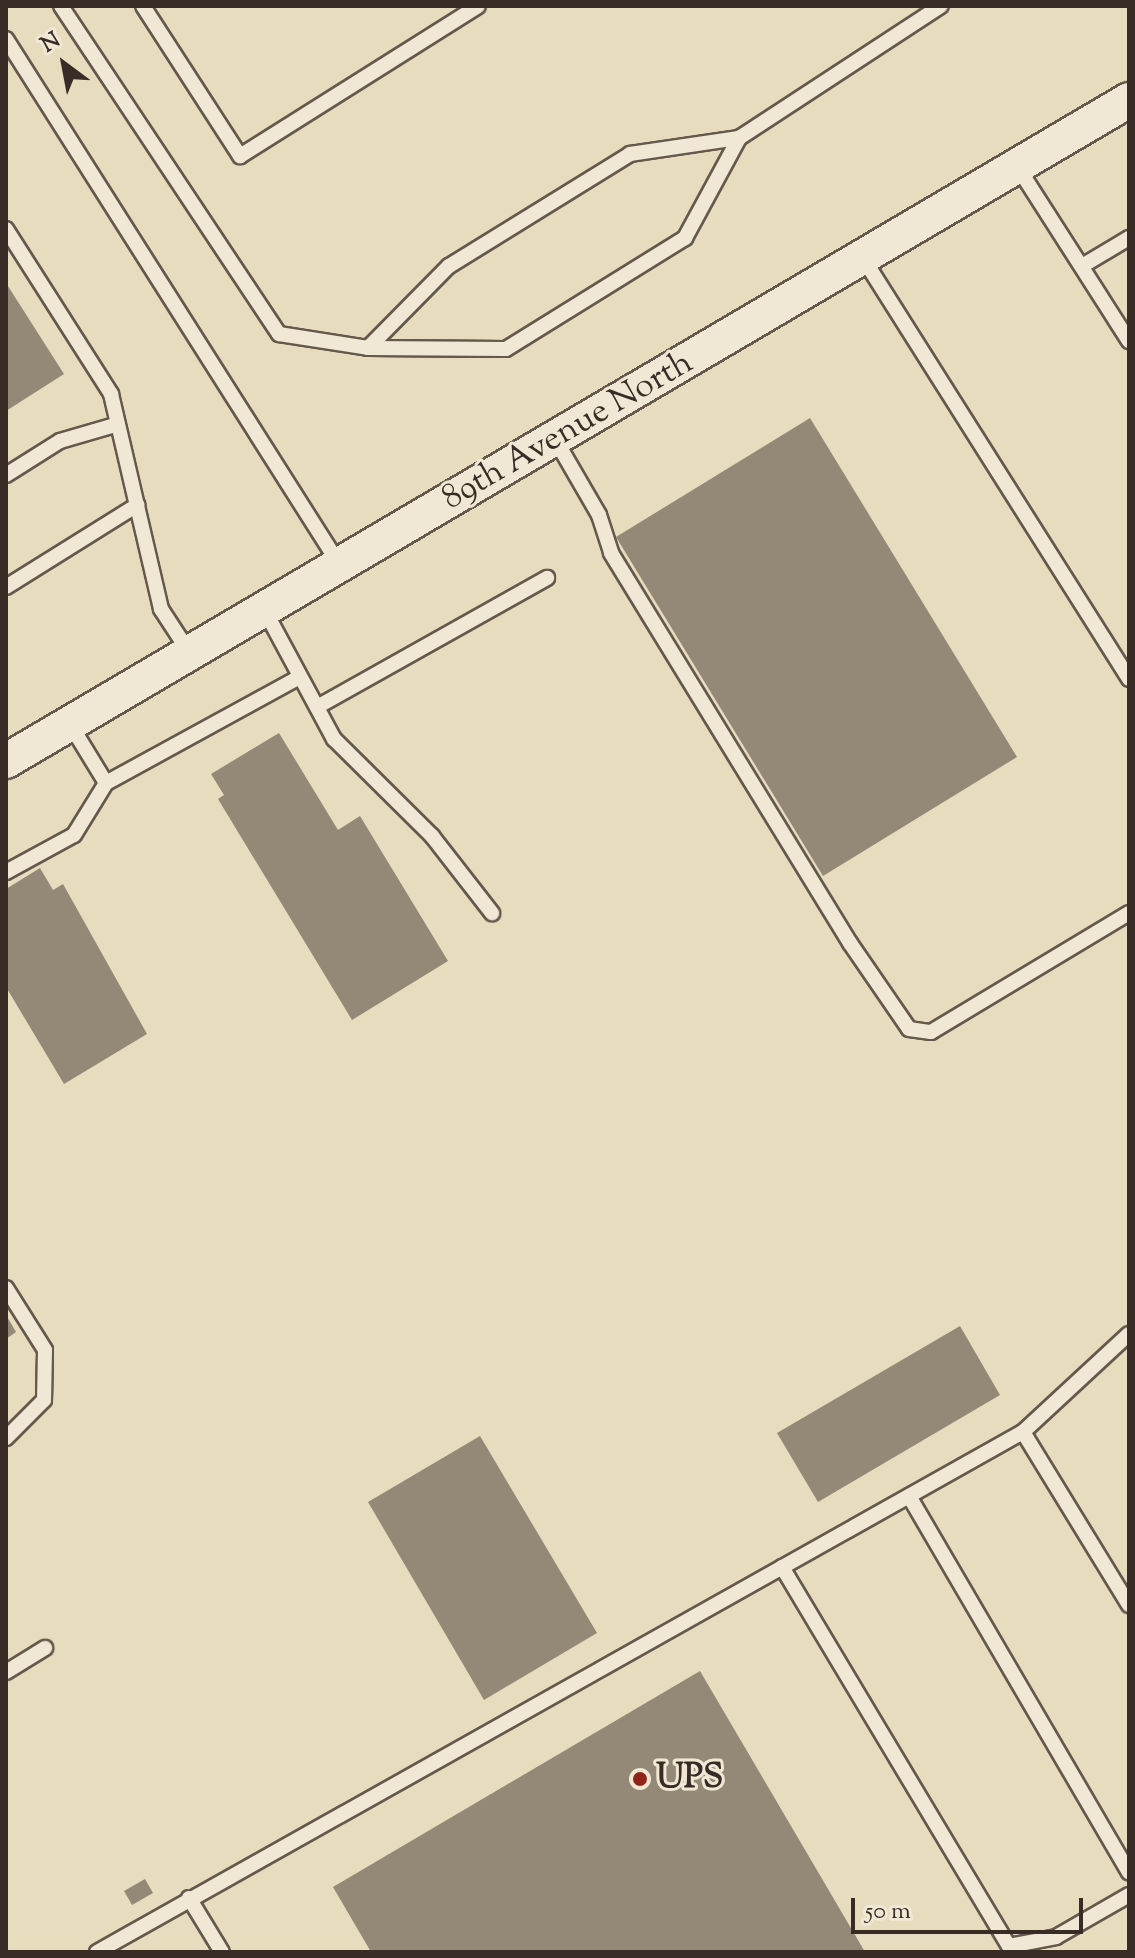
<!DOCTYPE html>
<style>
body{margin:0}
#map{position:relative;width:1135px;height:1958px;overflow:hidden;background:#e8dcbf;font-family:"Sorts Mill Goudy",serif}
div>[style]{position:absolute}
.building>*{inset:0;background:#948876}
.roads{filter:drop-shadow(2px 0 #65584c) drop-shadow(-2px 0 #65584c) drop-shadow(0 2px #65584c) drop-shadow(0 -2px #65584c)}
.service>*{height:14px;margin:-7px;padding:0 7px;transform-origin:7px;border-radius:7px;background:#f0e8d5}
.tertiary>*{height:34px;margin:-17px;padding:0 17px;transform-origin:17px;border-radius:17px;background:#f0e8d5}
.dots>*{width:22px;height:22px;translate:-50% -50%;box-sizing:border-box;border:4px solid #f0e8d5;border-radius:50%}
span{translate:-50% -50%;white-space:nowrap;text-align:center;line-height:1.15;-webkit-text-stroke:6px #f0e8d5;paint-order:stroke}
.street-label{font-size:34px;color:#392c26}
.poi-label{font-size:34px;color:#392c26;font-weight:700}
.left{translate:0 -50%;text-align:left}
.frame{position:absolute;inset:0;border:8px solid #392c26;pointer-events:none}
.north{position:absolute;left:24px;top:24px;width:80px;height:80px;-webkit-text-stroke:6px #f0e8d5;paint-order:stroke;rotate:328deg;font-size:22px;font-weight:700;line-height:32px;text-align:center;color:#392c26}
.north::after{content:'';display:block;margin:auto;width:28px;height:36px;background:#392c26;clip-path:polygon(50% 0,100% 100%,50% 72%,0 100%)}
.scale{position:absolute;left:851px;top:1898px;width:232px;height:36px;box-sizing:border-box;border:4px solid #392c26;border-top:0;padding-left:10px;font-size:24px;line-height:28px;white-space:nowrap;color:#392c26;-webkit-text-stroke:6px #f0e8d5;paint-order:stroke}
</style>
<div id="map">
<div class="building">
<i style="clip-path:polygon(6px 283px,64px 374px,6px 411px)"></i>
<i style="clip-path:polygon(810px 418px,1017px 757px,823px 876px,616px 537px)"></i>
<i style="clip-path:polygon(279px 733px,338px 830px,360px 816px,448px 961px,352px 1020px,218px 799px,224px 795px,211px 774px)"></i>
<i style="clip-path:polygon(40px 868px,53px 890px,63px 884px,147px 1034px,64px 1084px,6px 987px,6px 889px)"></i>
<i style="clip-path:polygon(6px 1315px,16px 1332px,6px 1339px)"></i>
<i style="clip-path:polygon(960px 1326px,1000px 1395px,818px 1502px,777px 1433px)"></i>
<i style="clip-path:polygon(480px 1436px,597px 1633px,484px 1700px,368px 1502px)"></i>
<i style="clip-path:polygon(700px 1671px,865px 1952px,371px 1952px,333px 1887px)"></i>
<i style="clip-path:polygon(145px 1879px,153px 1893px,132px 1905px,124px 1891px)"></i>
</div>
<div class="roads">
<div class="service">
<i style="left:61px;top:6px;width:394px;rotate:56.4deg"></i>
<i style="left:279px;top:334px;width:90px;rotate:8.9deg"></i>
<i style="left:368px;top:348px;width:138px;rotate:0.4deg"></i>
<i style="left:506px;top:349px;width:211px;rotate:-31.8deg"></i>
<i style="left:685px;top:238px;width:114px;rotate:-61.6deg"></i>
<i style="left:143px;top:6px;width:179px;rotate:57.1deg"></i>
<i style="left:240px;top:156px;width:281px;rotate:-32.2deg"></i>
<i style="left:6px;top:39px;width:622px;rotate:57.61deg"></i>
<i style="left:1017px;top:166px;width:208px;rotate:57.4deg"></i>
<i style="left:6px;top:229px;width:196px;rotate:57.5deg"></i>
<i style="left:111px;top:394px;width:221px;rotate:76.9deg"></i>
<i style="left:161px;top:609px;width:51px;rotate:56.9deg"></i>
<i style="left:863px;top:258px;width:498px;rotate:57.7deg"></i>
<i style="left:1082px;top:266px;width:55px;rotate:-30.8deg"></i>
<i style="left:368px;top:348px;width:115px;rotate:-45.4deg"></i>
<i style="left:449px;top:266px;width:213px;rotate:-31.7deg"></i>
<i style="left:630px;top:154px;width:110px;rotate:-8.4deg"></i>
<i style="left:739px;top:138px;width:241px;rotate:-33.2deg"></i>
<i style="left:555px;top:439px;width:88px;rotate:59.9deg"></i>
<i style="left:599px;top:515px;width:40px;rotate:72deg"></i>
<i style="left:611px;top:553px;width:457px;rotate:58.5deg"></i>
<i style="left:850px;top:943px;width:104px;rotate:55.5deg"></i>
<i style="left:909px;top:1029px;width:22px;rotate:8deg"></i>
<i style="left:931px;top:1032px;width:231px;rotate:-31deg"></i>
<i style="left:6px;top:475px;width:64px;rotate:-32.2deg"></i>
<i style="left:60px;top:441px;width:60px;rotate:-16.3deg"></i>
<i style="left:6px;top:587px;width:155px;rotate:-32deg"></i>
<i style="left:264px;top:609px;width:148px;rotate:61.7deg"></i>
<i style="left:334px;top:739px;width:138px;rotate:44.7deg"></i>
<i style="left:432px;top:836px;width:98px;rotate:52.1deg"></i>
<i style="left:317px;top:707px;width:264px;rotate:-29.3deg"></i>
<i style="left:70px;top:724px;width:69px;rotate:58.6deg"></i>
<i style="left:106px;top:783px;width:221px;rotate:-28.7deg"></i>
<i style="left:6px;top:872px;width:77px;rotate:-28.6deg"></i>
<i style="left:74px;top:835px;width:61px;rotate:-58.4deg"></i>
<i style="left:6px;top:1288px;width:73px;rotate:57.8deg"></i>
<i style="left:45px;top:1350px;width:50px;rotate:91.1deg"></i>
<i style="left:44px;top:1400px;width:54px;rotate:135deg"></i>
<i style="left:1023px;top:1432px;width:144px;rotate:-42.8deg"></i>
<i style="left:909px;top:1496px;width:436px;rotate:59.7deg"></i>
<i style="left:782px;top:1567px;width:442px;rotate:59.1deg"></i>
<i style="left:1009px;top:1946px;width:48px;rotate:-10.8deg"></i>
<i style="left:1056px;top:1937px;width:84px;rotate:-29.9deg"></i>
<i style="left:6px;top:1672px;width:46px;rotate:-31.6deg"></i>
<i style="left:189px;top:1898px;width:63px;rotate:58.6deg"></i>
<i style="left:97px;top:1952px;width:1062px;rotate:-29.32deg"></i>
<i style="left:1023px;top:1432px;width:203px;rotate:58.5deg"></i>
</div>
<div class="tertiary">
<i style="left:6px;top:761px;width:1303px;rotate:-30.48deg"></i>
</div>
</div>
<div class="dots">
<i style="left:640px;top:1779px;background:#8f2418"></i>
</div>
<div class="street-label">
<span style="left:568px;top:431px;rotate:-30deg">89th Avenue North</span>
</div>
<div class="poi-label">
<span class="left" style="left:656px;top:1779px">UPS</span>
</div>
<div class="frame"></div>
<div class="north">N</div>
<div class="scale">50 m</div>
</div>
